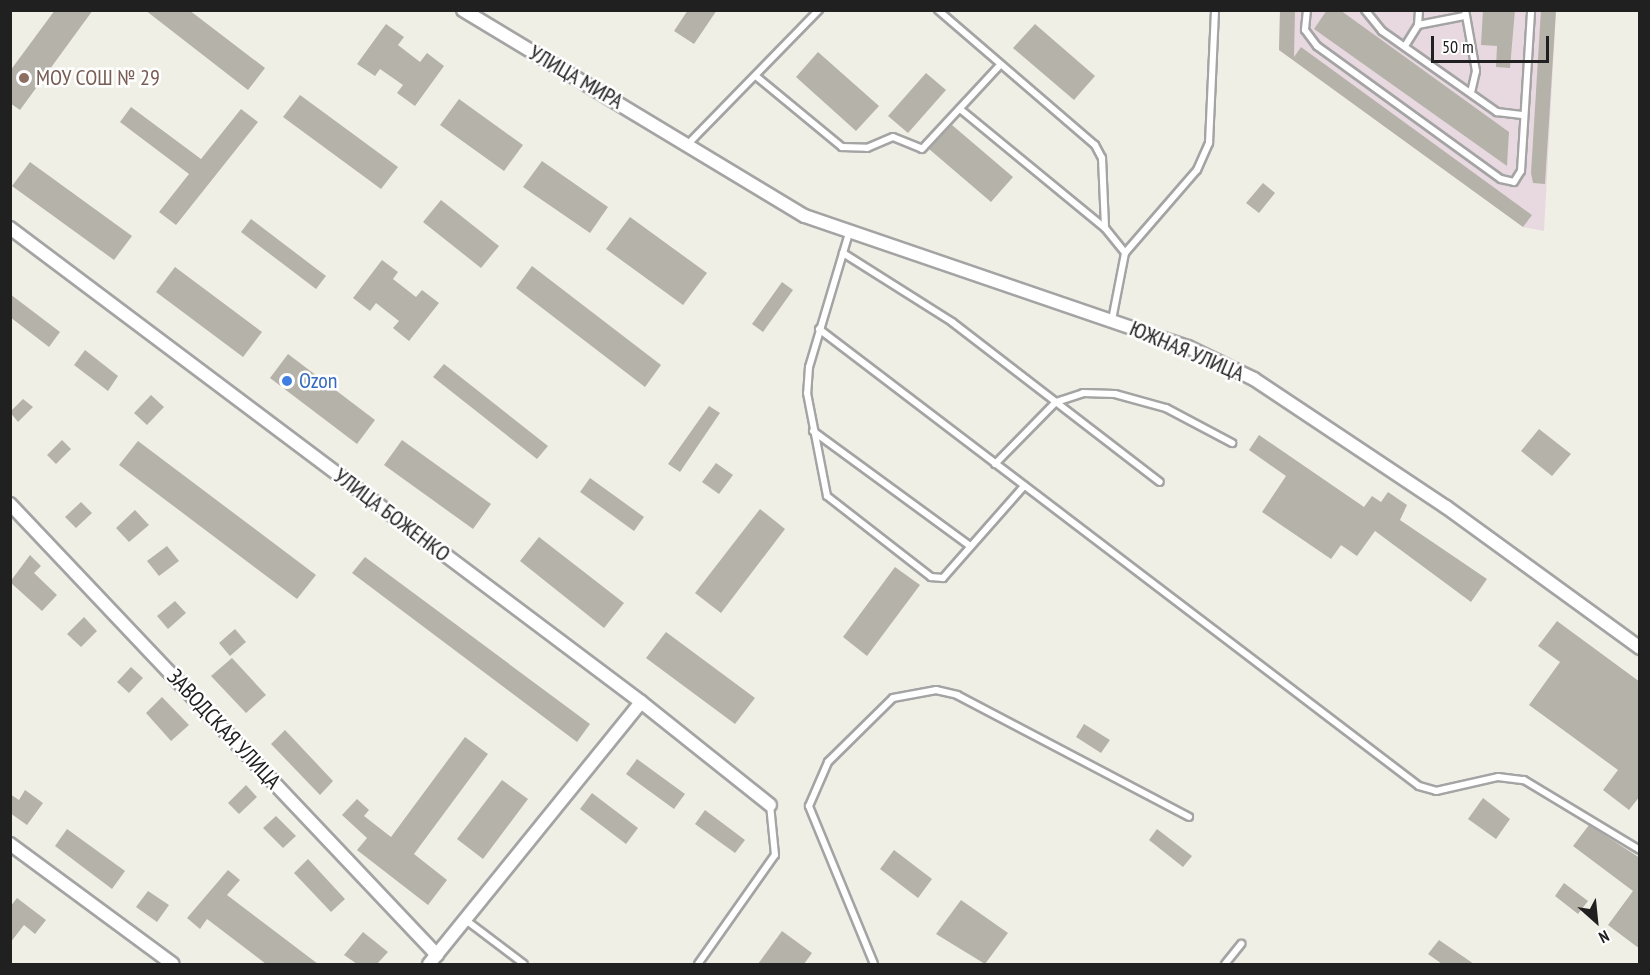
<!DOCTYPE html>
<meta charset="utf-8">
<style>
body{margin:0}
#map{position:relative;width:1650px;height:975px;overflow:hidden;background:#f0efe6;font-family:"PT Sans Narrow",sans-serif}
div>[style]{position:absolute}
.industrial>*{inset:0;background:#e8d9e1}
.building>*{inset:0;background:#b5b2a9}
.roads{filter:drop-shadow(2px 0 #a4a4a4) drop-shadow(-2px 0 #a4a4a4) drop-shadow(0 2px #a4a4a4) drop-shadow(0 -2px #a4a4a4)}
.lane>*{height:6px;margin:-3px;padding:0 3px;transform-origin:3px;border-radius:3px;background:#fff}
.street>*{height:12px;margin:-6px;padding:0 6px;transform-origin:6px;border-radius:6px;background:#fff}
.dots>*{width:16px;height:16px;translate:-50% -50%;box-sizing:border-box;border:3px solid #fff;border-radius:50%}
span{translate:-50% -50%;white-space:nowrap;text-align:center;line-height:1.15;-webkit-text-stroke:5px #fff;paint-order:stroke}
.street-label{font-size:22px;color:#202020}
.education-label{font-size:22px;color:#785e54}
.left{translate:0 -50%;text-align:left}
.shop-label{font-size:22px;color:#366cbe}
.frame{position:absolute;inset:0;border:12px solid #202020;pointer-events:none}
.north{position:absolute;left:1566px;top:891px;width:60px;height:60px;-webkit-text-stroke:4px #fff;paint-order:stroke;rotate:153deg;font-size:16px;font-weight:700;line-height:24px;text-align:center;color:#202020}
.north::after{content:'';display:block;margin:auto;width:21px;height:27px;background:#202020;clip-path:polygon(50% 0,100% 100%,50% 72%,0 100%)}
.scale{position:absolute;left:1431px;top:36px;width:118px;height:27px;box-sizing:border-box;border:3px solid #202020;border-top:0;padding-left:8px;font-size:18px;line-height:21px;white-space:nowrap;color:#202020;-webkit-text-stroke:4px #fff;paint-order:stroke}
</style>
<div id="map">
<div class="industrial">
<i style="clip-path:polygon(1280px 11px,1556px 11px,1544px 231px,1523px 227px,1279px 50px)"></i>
</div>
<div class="building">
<i style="clip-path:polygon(55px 10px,93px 10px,20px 110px,10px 103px,10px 71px)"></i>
<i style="clip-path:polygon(145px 10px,189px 10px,265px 68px,248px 90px)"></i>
<i style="clip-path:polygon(688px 10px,717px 10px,694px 44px,674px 31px)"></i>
<i style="clip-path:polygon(1280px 10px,1295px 10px,1294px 57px,1301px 47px,1532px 215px,1523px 227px,1279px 50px)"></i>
<i style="clip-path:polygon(1327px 10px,1340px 10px,1509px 132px,1507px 166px,1314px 29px)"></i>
<i style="clip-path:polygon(1483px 10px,1515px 10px,1510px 68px,1496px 67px,1497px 46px,1481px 45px)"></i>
<i style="clip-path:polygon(1541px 10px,1556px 10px,1545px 184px,1533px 183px,1531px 173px)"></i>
<i style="clip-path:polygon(386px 24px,404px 37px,398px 45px,420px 62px,427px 53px,444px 66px,415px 106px,397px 93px,403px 85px,380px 69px,375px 76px,357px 64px)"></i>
<i style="clip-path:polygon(1035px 24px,1095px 76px,1074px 100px,1013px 48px)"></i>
<i style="clip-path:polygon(818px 52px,879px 106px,856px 131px,796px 77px)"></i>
<i style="clip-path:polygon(926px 73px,946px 90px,908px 133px,888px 116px)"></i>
<i style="clip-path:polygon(300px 95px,398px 167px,381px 189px,283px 117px)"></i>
<i style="clip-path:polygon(459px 99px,523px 145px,504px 171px,440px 125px)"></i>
<i style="clip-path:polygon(131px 107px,201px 159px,241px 109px,258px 122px,176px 225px,159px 212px,189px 174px,120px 122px)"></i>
<i style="clip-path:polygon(952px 125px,1013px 177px,991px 202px,929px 149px)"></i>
<i style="clip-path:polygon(542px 161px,608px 207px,590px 233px,523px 187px)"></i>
<i style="clip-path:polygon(30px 162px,132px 236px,114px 260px,12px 186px)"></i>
<i style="clip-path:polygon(1263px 183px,1275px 193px,1259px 213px,1246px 203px)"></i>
<i style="clip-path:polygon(441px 200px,499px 246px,481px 268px,423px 222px)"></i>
<i style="clip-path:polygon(630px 217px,707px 273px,683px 305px,606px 249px)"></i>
<i style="clip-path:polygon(251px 219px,326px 276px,316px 289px,241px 232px)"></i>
<i style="clip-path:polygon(382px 260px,398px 272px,393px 279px,416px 297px,422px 290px,439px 303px,409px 341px,393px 328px,399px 321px,376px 303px,370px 311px,353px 298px)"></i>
<i style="clip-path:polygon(532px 266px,661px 365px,645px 387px,516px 288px)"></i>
<i style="clip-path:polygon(175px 267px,262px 332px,243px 357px,156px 292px)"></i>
<i style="clip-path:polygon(782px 282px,793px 290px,763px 332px,752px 324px)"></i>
<i style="clip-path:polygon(10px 294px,60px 332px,49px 347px,10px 317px)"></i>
<i style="clip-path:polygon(85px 350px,118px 376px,108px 391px,74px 365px)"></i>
<i style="clip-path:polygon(288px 354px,375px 420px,357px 444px,270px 378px)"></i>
<i style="clip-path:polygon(444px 364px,548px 446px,537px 459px,433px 377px)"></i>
<i style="clip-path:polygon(151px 395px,164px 407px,147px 425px,134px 413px)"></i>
<i style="clip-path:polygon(23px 399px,33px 407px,18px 422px,10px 412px)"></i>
<i style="clip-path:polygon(709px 406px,720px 413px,680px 472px,668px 464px)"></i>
<i style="clip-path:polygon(1539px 429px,1571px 454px,1552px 476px,1521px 451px)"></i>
<i style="clip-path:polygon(1259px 435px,1364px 507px,1372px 496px,1381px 502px,1388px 492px,1407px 505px,1400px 520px,1487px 579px,1471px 602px,1375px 531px,1357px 556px,1341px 545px,1331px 559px,1262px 512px,1286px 476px,1249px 450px)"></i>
<i style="clip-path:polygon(62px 440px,71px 449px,56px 464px,47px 455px)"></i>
<i style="clip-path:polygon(402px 440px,491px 504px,473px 529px,384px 465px)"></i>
<i style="clip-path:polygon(138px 441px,316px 575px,297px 599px,119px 465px)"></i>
<i style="clip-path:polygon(716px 463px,733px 475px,719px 494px,702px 482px)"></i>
<i style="clip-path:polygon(590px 478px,644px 517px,634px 531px,580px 492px)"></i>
<i style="clip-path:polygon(81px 502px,92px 513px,76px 528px,65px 517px)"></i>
<i style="clip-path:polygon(760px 509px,785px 529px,721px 613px,695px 593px)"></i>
<i style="clip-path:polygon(135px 510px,149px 525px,129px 542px,116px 528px)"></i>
<i style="clip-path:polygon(539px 537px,624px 603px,604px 628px,520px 561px)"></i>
<i style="clip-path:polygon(167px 546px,179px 561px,159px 576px,147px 561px)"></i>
<i style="clip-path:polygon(30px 555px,41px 566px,34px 573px,57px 595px,42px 611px,10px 582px)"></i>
<i style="clip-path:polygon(365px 557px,590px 724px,577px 742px,352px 573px)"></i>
<i style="clip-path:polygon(895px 567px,920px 585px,867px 656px,843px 637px)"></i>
<i style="clip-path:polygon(175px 601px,186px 613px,168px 629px,157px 616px)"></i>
<i style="clip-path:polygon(84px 617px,97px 631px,81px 647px,67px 634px)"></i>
<i style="clip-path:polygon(1557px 621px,1640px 682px,1640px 796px,1629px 810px,1603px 790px,1618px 770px,1529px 705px,1560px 662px,1538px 646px)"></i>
<i style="clip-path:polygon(235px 629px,246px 642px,230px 656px,219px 643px)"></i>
<i style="clip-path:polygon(666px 632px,755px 698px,735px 724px,646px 658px)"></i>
<i style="clip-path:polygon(232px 658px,266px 695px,246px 713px,211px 676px)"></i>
<i style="clip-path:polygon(131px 667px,143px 678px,129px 693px,117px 682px)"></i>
<i style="clip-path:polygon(162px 697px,189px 725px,171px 741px,146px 713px)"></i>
<i style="clip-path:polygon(1084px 724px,1110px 740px,1101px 753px,1076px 737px)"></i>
<i style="clip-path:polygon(285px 730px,333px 781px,320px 795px,271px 744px)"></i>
<i style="clip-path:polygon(465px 737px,488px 754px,414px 854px,447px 880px,428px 905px,357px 850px,367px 838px,342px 815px,357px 799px,369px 810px,364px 816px,391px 837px)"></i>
<i style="clip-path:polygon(637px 759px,685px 794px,674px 809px,626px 774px)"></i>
<i style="clip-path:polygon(502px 780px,528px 799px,483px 859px,457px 839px)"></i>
<i style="clip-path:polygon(246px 785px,257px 797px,239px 814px,228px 803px)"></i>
<i style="clip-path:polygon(25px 790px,43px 803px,27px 825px,10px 813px,10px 794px,19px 800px)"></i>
<i style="clip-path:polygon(592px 793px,638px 828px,626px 844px,580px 809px)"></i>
<i style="clip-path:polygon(1483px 798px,1510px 819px,1496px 839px,1468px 819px)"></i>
<i style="clip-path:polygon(705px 810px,745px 840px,735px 853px,695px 824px)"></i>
<i style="clip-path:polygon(276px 816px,296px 836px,283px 848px,263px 828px)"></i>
<i style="clip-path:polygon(1589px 825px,1640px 858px,1640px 949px,1608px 925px,1633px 891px,1573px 846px)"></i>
<i style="clip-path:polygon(67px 829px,125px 871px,112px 889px,55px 846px)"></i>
<i style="clip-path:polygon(1157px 829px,1192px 856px,1183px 867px,1149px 840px)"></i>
<i style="clip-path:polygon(894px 850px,932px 879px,918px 898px,880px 869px)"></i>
<i style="clip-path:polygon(308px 859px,345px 899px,331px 912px,294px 873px)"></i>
<i style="clip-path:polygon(228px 870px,240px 880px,227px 895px,318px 964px,266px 964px,207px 919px,200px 929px,187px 918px)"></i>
<i style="clip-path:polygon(1564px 883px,1588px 901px,1578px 914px,1555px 896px)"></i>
<i style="clip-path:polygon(148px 891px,169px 905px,157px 922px,136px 907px)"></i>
<i style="clip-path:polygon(17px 898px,46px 920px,35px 934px,24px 925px,10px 943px,10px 907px)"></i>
<i style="clip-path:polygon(961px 900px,1008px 933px,985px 964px,936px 934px)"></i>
<i style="clip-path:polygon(782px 931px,812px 953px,804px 964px,758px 964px)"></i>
<i style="clip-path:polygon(363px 932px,388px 952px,377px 964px,357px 964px,344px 955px)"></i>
<i style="clip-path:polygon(1439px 940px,1474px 964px,1442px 964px,1428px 954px)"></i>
</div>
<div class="roads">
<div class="lane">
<i style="left:938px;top:10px;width:207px;rotate:40.7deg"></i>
<i style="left:1095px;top:145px;width:15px;rotate:62deg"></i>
<i style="left:1102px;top:158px;width:70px;rotate:87.5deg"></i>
<i style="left:1307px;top:10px;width:20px;rotate:96deg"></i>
<i style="left:1305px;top:30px;width:20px;rotate:53deg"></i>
<i style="left:1317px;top:46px;width:227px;rotate:35.9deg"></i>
<i style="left:1501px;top:179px;width:13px;rotate:13deg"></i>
<i style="left:1514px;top:182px;width:13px;rotate:-58deg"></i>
<i style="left:1521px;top:171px;width:161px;rotate:-86.4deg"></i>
<i style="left:1365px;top:10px;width:27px;rotate:51deg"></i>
<i style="left:1382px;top:31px;width:141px;rotate:35.2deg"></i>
<i style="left:1497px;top:112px;width:25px;rotate:7deg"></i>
<i style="left:1465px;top:10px;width:62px;rotate:79.8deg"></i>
<i style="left:1476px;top:71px;width:22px;rotate:103deg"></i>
<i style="left:1418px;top:25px;width:47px;rotate:-11.1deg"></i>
<i style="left:1405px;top:46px;width:25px;rotate:-58deg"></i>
<i style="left:1418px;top:25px;width:15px;rotate:-86deg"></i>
<i style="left:757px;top:77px;width:110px;rotate:39.5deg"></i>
<i style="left:842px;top:147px;width:25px;rotate:2deg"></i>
<i style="left:867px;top:148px;width:28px;rotate:-23deg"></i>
<i style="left:893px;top:137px;width:31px;rotate:22deg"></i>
<i style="left:922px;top:149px;width:115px;rotate:-47.1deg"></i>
<i style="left:960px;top:109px;width:188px;rotate:39.4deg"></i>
<i style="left:1105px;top:228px;width:32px;rotate:51deg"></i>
<i style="left:690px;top:142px;width:185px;rotate:-45.7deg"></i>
<i style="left:849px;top:233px;width:140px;rotate:106.6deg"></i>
<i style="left:809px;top:367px;width:26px;rotate:94deg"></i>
<i style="left:807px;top:393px;width:105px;rotate:79deg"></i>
<i style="left:827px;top:496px;width:132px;rotate:37.9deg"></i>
<i style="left:931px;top:577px;width:12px;rotate:5deg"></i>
<i style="left:943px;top:578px;width:123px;rotate:-48.6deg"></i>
<i style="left:843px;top:253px;width:129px;rotate:32.3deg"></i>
<i style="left:952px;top:322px;width:262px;rotate:37.6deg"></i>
<i style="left:1112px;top:320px;width:68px;rotate:-79deg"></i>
<i style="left:1125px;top:253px;width:110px;rotate:-49.1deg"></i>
<i style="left:1197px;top:170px;width:30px;rotate:-66deg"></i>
<i style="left:1209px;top:143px;width:133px;rotate:-87.4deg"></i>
<i style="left:819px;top:329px;width:754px;rotate:37.3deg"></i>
<i style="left:1419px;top:786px;width:18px;rotate:16deg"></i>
<i style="left:1436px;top:791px;width:64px;rotate:-12.7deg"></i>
<i style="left:1498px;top:777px;width:26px;rotate:7deg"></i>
<i style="left:1524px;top:780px;width:135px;rotate:31.1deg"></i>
<i style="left:813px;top:431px;width:193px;rotate:36.2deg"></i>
<i style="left:995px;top:464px;width:87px;rotate:-45.5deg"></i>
<i style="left:1056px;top:402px;width:28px;rotate:-18deg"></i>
<i style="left:1083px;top:393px;width:32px;rotate:2deg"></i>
<i style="left:1115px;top:394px;width:53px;rotate:15.4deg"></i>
<i style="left:1166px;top:408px;width:75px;rotate:27.9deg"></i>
<i style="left:467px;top:921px;width:71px;rotate:37deg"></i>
<i style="left:698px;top:964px;width:133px;rotate:-54.8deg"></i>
<i style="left:775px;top:855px;width:50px;rotate:-95.7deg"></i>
<i style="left:874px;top:964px;width:171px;rotate:-112.4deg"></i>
<i style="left:809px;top:806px;width:48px;rotate:-66.6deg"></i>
<i style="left:828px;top:762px;width:91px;rotate:-44.6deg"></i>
<i style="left:893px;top:698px;width:44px;rotate:-10.5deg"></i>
<i style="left:936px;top:690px;width:22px;rotate:13deg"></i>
<i style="left:957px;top:695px;width:262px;rotate:27.7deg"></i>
<i style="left:1225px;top:964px;width:26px;rotate:-51deg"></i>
</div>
<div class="street">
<i style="left:463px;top:10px;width:399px;rotate:31.1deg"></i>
<i style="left:805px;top:216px;width:405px;rotate:18.9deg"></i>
<i style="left:1188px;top:347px;width:73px;rotate:25.9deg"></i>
<i style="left:1254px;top:379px;width:231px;rotate:33.7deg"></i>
<i style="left:1446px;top:507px;width:240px;rotate:36deg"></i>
<i style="left:10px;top:228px;width:789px;rotate:36.91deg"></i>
<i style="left:641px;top:702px;width:165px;rotate:38.6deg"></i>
<i style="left:10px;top:504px;width:621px;rotate:46.57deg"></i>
<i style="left:10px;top:844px;width:202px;rotate:36.4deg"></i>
<i style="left:429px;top:964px;width:337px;rotate:-51deg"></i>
</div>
</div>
<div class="dots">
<i style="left:24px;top:78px;background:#8d6e63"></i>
<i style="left:287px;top:381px;background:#3f7fe0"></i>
</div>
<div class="street-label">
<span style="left:576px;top:77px;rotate:30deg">УЛИЦА МИРА</span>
<span style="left:1187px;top:351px;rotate:23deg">ЮЖНАЯ УЛИЦА</span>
<span style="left:392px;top:515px;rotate:37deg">УЛИЦА БОЖЕНКО</span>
<span style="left:224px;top:729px;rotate:47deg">ЗАВОДСКАЯ УЛИЦА</span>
</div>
<div class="education-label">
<span class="left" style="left:36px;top:78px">МОУ СОШ № 29</span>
</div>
<div class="shop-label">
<span class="left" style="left:299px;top:381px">Ozon</span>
</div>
<div class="frame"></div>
<div class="north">N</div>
<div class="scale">50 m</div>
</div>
